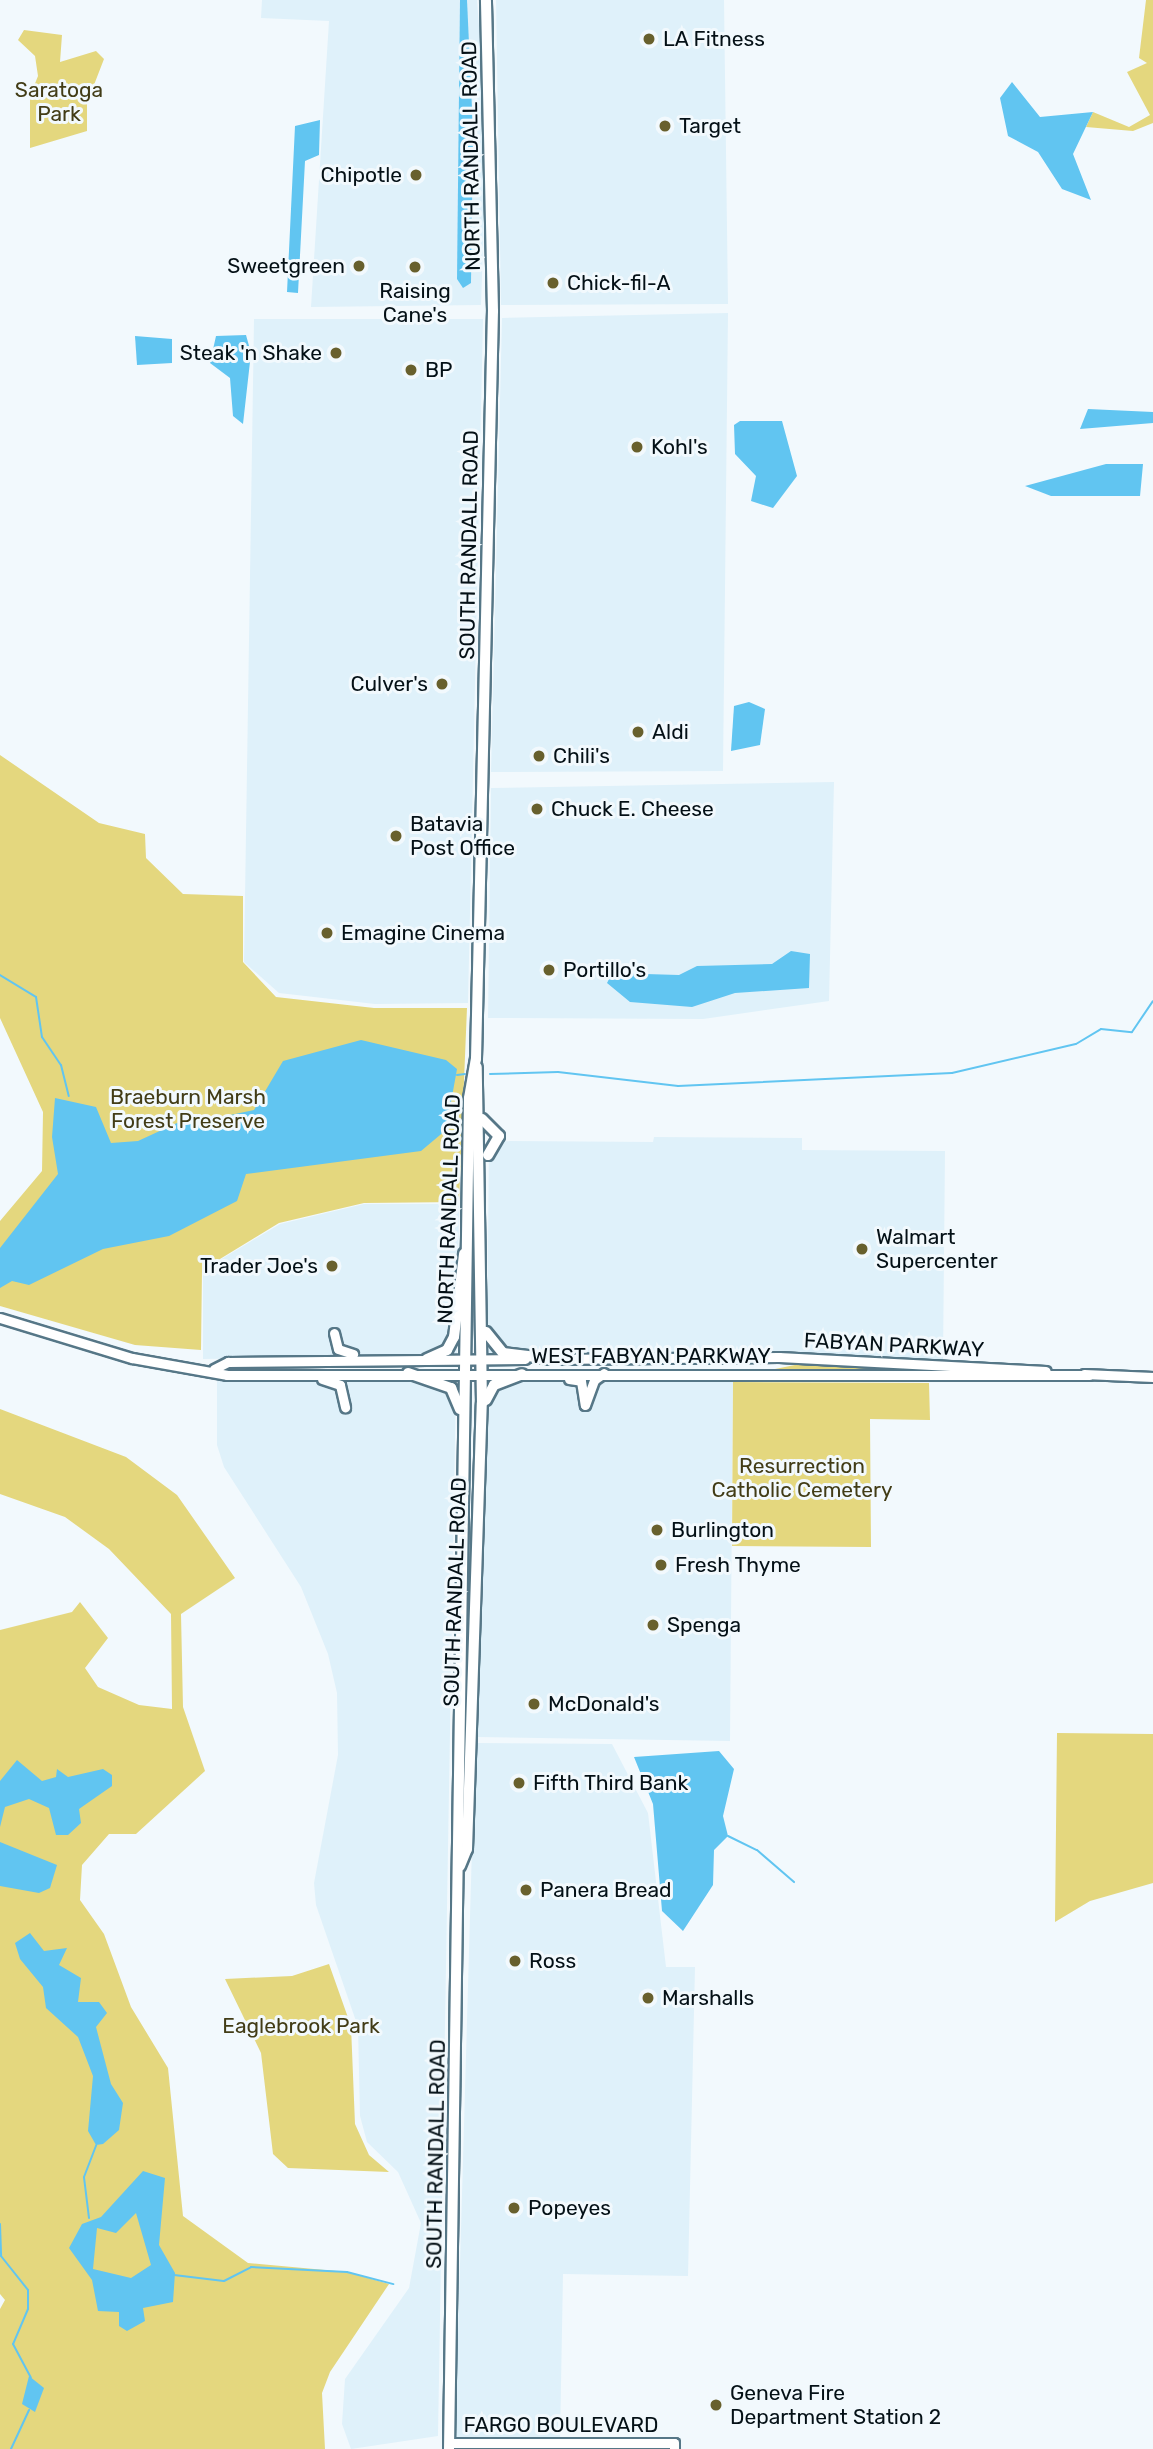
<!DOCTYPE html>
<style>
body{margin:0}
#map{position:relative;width:1153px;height:2449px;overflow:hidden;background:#f2f9fd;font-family:Rubik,sans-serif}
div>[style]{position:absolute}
.built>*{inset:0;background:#dff1fa}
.green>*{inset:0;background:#e4d77e}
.water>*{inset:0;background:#61c5f1}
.stream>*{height:2px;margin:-1px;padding:0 1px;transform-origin:1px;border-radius:1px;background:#61c5f1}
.roads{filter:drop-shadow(2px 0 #567787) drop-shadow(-2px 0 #567787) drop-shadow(0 2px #567787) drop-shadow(0 -2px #567787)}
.secondary>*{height:9px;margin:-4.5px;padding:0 4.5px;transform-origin:4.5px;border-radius:4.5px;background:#fff}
.primary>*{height:10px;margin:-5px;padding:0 5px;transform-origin:5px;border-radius:5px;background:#fff}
.dots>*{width:19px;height:19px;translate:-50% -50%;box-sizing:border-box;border:4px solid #f2f9fd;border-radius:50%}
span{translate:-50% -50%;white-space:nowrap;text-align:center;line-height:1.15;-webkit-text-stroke:6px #f2f9fd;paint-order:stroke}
.poi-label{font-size:21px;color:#041016}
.left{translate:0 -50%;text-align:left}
.right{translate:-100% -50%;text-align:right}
.park-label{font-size:21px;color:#423c16}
.street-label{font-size:21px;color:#041016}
</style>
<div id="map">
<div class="built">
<i style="clip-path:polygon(262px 0,477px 0,487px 130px,481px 305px,311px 307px,329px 21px,261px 18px)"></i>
<i style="clip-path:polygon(496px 0,724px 0,728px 304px,501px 305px)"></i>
<i style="clip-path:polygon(728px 313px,723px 771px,491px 772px,502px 318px)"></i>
<i style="clip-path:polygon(254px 319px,483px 319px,468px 1003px,375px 1004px,279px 993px,244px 962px)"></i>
<i style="clip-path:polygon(834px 782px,829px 1001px,703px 1019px,488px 1018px,491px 788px)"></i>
<i style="clip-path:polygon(654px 1137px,802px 1138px,802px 1150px,945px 1151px,943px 1361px,788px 1351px,487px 1354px,489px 1141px,653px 1142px)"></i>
<i style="clip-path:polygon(364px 1204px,459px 1204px,457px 1355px,203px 1359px,203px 1270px,280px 1224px)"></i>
<i style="clip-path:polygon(733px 1377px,730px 1741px,477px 1737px,489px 1380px)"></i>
<i style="clip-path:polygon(217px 1381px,456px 1381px,438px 2436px,351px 2449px,342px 2424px,345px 2379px,409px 2288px,421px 2223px,398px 2172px,367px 2142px,360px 2116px,358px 2027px,316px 1905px,314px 1883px,338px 1755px,337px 1693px,328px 1654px,301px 1587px,224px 1467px,217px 1445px)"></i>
<i style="clip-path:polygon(475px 1743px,612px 1744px,648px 1813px,666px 1967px,695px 1967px,688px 2276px,563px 2274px,560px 2440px,455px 2438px)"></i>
</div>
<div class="green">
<i style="clip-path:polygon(1146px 0,1153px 0,1153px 123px,1133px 131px,1086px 127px,1093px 112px,1129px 127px,1150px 115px,1127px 72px,1147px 63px,1139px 58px)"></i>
<i style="clip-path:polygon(24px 30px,62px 35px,60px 62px,96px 51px,104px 59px,87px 103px,87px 131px,30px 148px,30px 96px,38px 76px,35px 56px,18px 40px)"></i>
<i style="clip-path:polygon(0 755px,99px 823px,145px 834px,146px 858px,183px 894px,243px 896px,243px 962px,276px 997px,374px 1008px,467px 1008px,459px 1202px,364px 1203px,279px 1223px,202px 1270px,201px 1350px,135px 1345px,0 1306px,0 1221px,42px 1171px,43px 1112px,0 1018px)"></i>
<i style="clip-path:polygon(825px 1359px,1025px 1374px,775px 1369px)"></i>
<i style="clip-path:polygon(733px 1382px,929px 1383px,930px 1420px,870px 1419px,871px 1547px,732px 1546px)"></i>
<i style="clip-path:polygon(0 1409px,126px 1457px,177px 1495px,235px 1578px,181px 1614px,183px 1707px,205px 1771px,136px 1834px,109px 1834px,82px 1865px,80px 1900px,104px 1934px,131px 2007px,168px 2068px,183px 2216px,248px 2263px,347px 2272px,389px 2284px,330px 2372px,322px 2393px,325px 2449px,0 2449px,0 2309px,5px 2300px,0 2294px,0 1630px,72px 1612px,80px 1602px,108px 1638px,85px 1668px,98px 1687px,139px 1705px,172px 1709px,171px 1614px,109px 1549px,65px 1517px,0 1494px)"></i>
<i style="clip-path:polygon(1057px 1733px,1153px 1734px,1153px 1883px,1090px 1901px,1055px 1922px)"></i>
<i style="clip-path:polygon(329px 1964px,351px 2026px,355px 2124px,369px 2155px,389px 2172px,288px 2168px,273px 2154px,261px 2053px,225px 1979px,292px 1976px)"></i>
</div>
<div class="water">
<i style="clip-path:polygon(460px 0,467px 0,473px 131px,471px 283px,463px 288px,457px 279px)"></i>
<i style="clip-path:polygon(1012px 82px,1040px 117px,1093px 112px,1073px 154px,1091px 200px,1062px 189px,1038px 152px,1008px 136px,1000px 98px)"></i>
<i style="clip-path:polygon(320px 120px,319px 155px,305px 161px,298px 293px,287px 292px,295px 126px)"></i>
<i style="clip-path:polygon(246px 335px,251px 353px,243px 424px,233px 416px,230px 378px,210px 363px,216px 336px)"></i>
<i style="clip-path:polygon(135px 336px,172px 339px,172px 363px,137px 365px)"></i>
<i style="clip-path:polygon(1088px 409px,1153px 412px,1153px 423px,1080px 429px)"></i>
<i style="clip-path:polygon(740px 421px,782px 421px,797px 476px,773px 508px,751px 501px,756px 476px,735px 454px,734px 425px)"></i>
<i style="clip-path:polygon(1106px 464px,1143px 464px,1140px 496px,1051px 496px,1025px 486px)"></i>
<i style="clip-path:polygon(749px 702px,765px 709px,760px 745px,731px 751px,734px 706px)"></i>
<i style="clip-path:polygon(791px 951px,810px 954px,809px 988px,735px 993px,692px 1007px,630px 1002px,607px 983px,612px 973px,679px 975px,697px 966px,772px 964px)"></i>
<i style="clip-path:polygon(361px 1040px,446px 1060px,457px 1069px,446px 1130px,421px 1151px,246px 1174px,237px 1201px,169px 1236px,103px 1249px,29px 1285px,12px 1281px,0 1288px,0 1248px,58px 1174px,52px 1137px,55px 1098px,96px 1107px,111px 1143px,138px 1141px,190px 1117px,202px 1121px,254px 1110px,283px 1061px)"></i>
<i style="clip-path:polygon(719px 1751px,734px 1769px,723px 1816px,728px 1836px,714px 1850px,713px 1885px,683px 1931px,662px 1911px,653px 1804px,634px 1757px)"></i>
<i style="clip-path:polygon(17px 1760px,42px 1781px,56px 1777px,57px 1769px,68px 1777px,103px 1769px,112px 1775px,112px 1786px,79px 1809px,81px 1823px,68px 1835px,56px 1835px,49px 1808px,29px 1799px,5px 1807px,0 1827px,0 1781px)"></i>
<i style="clip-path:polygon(0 1842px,57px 1865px,50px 1888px,39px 1893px,0 1886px)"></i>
<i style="clip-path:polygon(30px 1933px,44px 1951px,67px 1948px,59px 1965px,81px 1978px,78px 2002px,99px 2002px,107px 2013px,96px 2027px,111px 2084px,123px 2103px,119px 2130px,103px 2144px,96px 2145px,88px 2131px,93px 2076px,78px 2037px,46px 2008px,43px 1987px,20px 1959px,15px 1943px)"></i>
<i style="clip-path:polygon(evenodd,143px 2171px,165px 2178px,159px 2245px,175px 2273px,173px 2302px,143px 2308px,145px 2321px,127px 2331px,119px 2326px,119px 2312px,98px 2311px,92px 2280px,69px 2248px,82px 2224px,101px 2217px,143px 2171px,136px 2213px,151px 2265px,131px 2278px,93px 2269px,97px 2228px,116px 2233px,136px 2213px)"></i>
<i style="clip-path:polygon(29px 2376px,44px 2388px,35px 2412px,22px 2404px)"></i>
</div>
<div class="stream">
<i style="left:0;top:975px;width:42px;rotate:31.4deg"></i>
<i style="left:36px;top:997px;width:40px;rotate:81.5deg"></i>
<i style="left:42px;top:1037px;width:34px;rotate:56deg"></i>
<i style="left:61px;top:1065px;width:32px;rotate:76deg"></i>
<i style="left:490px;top:1074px;width:68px;rotate:-1.7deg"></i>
<i style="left:558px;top:1072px;width:121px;rotate:6.7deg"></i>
<i style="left:678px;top:1086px;width:274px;rotate:-2.7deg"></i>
<i style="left:952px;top:1073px;width:127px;rotate:-13.2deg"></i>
<i style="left:1076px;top:1044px;width:29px;rotate:-31deg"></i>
<i style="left:1101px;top:1029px;width:31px;rotate:6deg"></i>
<i style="left:1132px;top:1032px;width:37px;rotate:-56deg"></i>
<i style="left:457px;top:1075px;width:8px;rotate:-7deg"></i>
<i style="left:728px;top:1836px;width:32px;rotate:26deg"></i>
<i style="left:757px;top:1850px;width:49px;rotate:40.9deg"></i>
<i style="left:89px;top:2218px;width:41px;rotate:-97deg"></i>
<i style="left:84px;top:2177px;width:34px;rotate:-69deg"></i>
<i style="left:0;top:2224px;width:32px;rotate:88deg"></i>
<i style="left:1px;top:2256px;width:43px;rotate:51.5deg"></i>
<i style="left:28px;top:2290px;width:19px;rotate:90deg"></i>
<i style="left:28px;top:2309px;width:38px;rotate:113deg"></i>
<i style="left:13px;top:2344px;width:38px;rotate:62deg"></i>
<i style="left:174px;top:2275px;width:50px;rotate:6.8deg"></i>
<i style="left:224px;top:2281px;width:30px;rotate:-27deg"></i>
<i style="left:251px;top:2267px;width:96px;rotate:3deg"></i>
<i style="left:347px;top:2272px;width:48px;rotate:14.6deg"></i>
<i style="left:11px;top:2449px;width:43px;rotate:-65.2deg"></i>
</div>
<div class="roads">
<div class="secondary">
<i style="left:0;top:1318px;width:138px;rotate:16.9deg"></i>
<i style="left:132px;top:1358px;width:97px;rotate:10.1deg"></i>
<i style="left:227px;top:1375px;width:862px"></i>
<i style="left:334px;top:1333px;width:16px;rotate:76deg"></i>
<i style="left:338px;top:1349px;width:16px;rotate:18deg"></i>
<i style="left:546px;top:1359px;width:233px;rotate:-0.5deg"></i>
<i style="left:779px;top:1357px;width:267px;rotate:3deg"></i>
<i style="left:214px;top:1369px;width:16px;rotate:-27deg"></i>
<i style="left:228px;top:1362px;width:297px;rotate:-0.6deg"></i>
<i style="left:1084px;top:1374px;width:69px;rotate:2.5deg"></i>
<i style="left:322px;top:1379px;width:19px;rotate:18deg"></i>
<i style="left:340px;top:1385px;width:23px;rotate:77deg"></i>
<i style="left:569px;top:1379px;width:12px;rotate:9deg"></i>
<i style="left:581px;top:1381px;width:24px;rotate:81deg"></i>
<i style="left:585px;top:1405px;width:27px;rotate:-70deg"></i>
<i style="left:594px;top:1380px;width:12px;rotate:-35deg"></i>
<i style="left:449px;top:2443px;width:225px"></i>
<i style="left:674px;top:2443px;width:6px;rotate:90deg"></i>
</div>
<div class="primary">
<i style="left:482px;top:1119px;width:24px;rotate:45deg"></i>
<i style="left:499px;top:1136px;width:22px;rotate:120deg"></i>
<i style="left:486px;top:1332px;width:27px;rotate:51deg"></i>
<i style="left:503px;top:1353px;width:50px;rotate:6.8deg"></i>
<i style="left:427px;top:1359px;width:22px;rotate:-24deg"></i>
<i style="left:447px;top:1350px;width:15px;rotate:-62deg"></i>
<i style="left:454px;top:1337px;width:84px;rotate:-83.1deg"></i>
<i style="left:408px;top:1373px;width:46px;rotate:19.2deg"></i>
<i style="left:451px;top:1388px;width:23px;rotate:67deg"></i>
<i style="left:486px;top:1400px;width:17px;rotate:-62deg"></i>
<i style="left:494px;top:1385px;width:30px;rotate:-21deg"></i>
<i style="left:460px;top:1866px;width:18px;rotate:-68deg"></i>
<i style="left:467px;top:1849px;width:446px;rotate:-88.1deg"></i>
<i style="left:482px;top:1403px;width:336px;rotate:-90.9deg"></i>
<i style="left:449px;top:2449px;width:1351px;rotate:-89.15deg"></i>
<i style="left:469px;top:1098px;width:40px;rotate:-80deg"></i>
<i style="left:476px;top:1059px;width:748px;rotate:-88.7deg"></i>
<i style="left:493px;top:311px;width:311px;rotate:-91.3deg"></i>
</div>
</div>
<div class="dots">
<i style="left:649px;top:39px;background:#68602d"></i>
<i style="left:665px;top:126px;background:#68602d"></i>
<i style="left:416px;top:175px;background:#68602d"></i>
<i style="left:359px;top:266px;background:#68602d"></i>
<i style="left:415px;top:267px;background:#68602d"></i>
<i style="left:553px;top:283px;background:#68602d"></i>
<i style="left:336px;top:353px;background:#68602d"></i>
<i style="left:411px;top:370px;background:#68602d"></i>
<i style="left:637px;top:447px;background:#68602d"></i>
<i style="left:442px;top:684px;background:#68602d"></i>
<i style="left:638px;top:732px;background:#68602d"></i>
<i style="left:539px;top:756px;background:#68602d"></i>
<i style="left:537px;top:809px;background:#68602d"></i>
<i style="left:396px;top:836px;background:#68602d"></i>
<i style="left:327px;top:933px;background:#68602d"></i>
<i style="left:549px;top:970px;background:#68602d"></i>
<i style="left:862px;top:1249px;background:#68602d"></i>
<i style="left:332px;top:1266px;background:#68602d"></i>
<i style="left:657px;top:1530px;background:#68602d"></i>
<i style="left:661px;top:1565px;background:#68602d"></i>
<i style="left:653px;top:1625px;background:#68602d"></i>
<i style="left:534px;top:1704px;background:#68602d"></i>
<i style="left:519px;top:1783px;background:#68602d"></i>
<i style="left:526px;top:1890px;background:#68602d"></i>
<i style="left:515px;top:1961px;background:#68602d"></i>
<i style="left:648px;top:1998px;background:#68602d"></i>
<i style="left:514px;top:2208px;background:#68602d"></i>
<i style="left:716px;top:2405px;background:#68602d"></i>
</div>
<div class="poi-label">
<span class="left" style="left:663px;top:39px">LA Fitness</span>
<span class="left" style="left:679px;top:126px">Target</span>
<span class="right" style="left:402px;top:175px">Chipotle</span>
<span class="right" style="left:345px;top:266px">Sweetgreen</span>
<span class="left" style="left:567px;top:283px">Chick-fil-A</span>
<span style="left:415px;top:303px">Raising<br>Cane's</span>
<span class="right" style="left:322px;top:353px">Steak 'n Shake</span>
<span class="left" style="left:425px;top:370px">BP</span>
<span class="left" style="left:651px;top:447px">Kohl's</span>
<span class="right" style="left:428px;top:684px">Culver's</span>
<span class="left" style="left:652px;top:732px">Aldi</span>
<span class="left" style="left:553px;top:756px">Chili's</span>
<span class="left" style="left:551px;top:809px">Chuck E. Cheese</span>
<span class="left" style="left:410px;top:836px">Batavia<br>Post Office</span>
<span class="left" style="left:341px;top:933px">Emagine Cinema</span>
<span class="left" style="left:563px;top:970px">Portillo's</span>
<span class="left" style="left:876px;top:1249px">Walmart<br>Supercenter</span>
<span class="right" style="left:318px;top:1266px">Trader Joe's</span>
<span class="left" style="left:671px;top:1530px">Burlington</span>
<span class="left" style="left:675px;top:1565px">Fresh Thyme</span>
<span class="left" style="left:667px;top:1625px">Spenga</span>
<span class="left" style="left:548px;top:1704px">McDonald's</span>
<span class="left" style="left:533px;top:1783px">Fifth Third Bank</span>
<span class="left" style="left:540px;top:1890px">Panera Bread</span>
<span class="left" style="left:529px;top:1961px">Ross</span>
<span class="left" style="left:662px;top:1998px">Marshalls</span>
<span class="left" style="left:528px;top:2208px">Popeyes</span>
<span class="left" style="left:730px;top:2405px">Geneva Fire<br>Department Station 2</span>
</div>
<div class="park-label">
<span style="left:59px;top:102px">Saratoga<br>Park</span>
<span style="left:188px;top:1109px">Braeburn Marsh<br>Forest Preserve</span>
<span style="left:802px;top:1478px">Resurrection<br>Catholic Cemetery</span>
<span style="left:301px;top:2026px">Eaglebrook Park</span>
</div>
<div class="street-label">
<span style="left:471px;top:156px;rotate:-91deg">NORTH RANDALL ROAD</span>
<span style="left:469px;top:545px;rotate:-89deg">SOUTH RANDALL ROAD</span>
<span style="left:449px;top:1209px;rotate:-88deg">NORTH RANDALL ROAD</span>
<span style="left:894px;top:1345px;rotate:3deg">FABYAN PARKWAY</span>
<span style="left:651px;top:1356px">WEST FABYAN PARKWAY</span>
<span style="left:455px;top:1592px;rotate:-88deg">SOUTH RANDALL ROAD</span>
<span style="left:436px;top:2154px;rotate:-89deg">SOUTH RANDALL ROAD</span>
<span style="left:561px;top:2425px">FARGO BOULEVARD</span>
</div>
</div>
